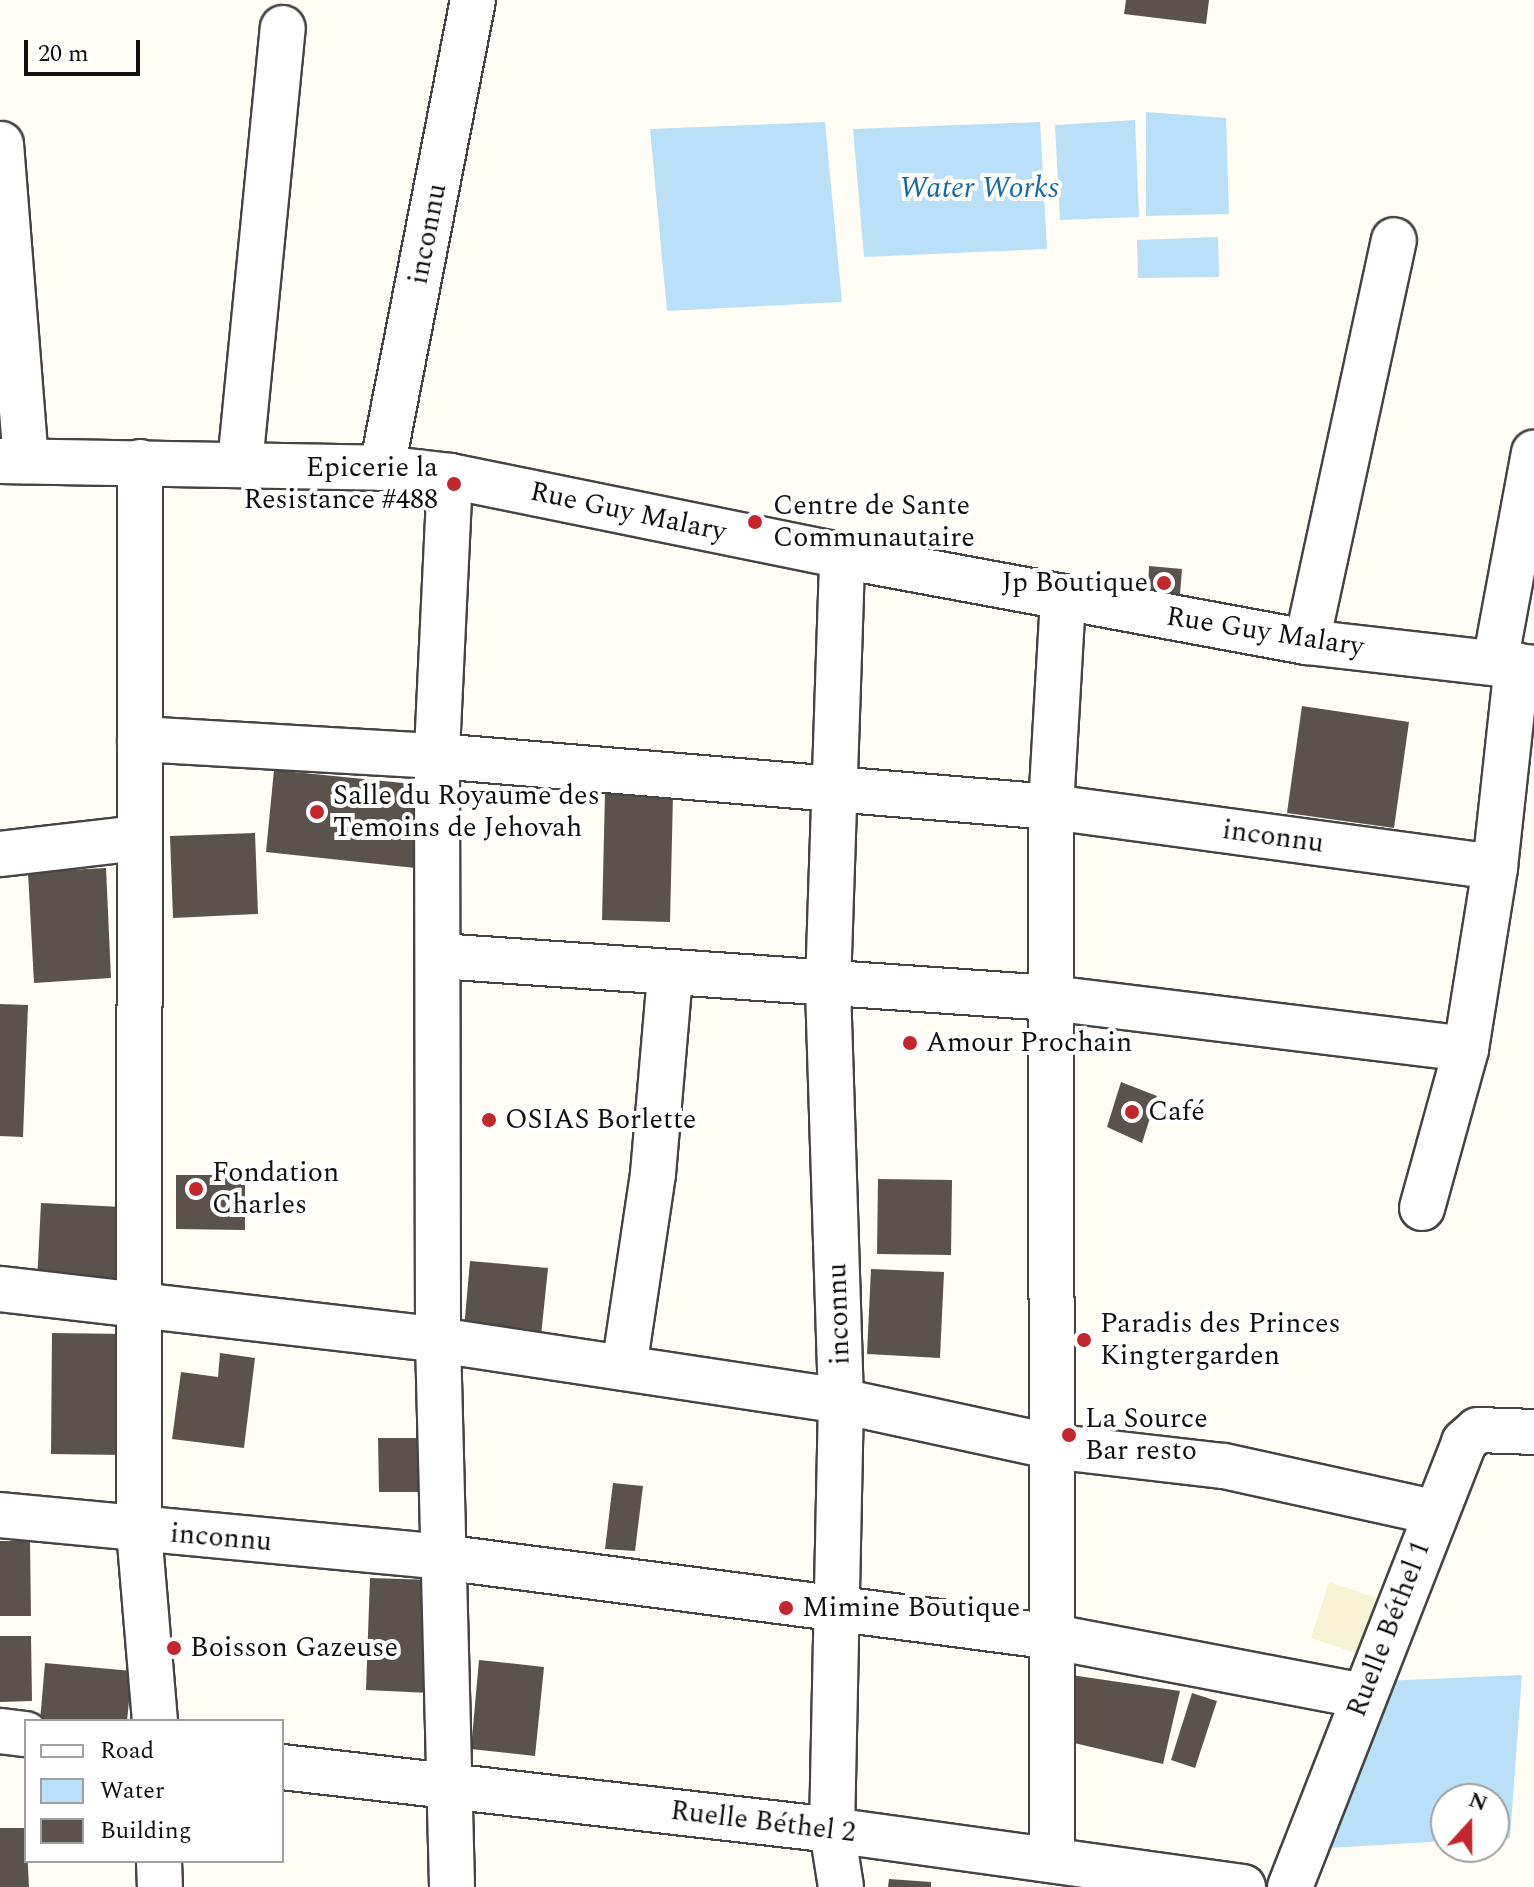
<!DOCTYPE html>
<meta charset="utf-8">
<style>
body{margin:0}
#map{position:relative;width:1534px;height:1887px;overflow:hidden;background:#fffdf5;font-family:Spectral,serif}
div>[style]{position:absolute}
.farmland>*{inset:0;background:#f6f3d4}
.water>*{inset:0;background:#b9e0f7}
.building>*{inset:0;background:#5a524d}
.roads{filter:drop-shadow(2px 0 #444) drop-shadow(-2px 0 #444) drop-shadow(0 2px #444) drop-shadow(0 -2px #444)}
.minor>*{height:44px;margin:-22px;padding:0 22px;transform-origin:22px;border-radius:22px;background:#fff}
.dots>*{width:22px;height:22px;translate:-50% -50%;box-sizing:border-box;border:4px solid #fff;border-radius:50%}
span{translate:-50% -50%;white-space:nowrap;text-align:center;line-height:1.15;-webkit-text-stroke:8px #fff;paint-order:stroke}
.street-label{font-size:28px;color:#111}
.poi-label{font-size:28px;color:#111}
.right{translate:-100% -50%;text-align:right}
.left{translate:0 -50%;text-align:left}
.water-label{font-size:30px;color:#1768a6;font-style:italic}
.legend{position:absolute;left:24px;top:1719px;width:260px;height:144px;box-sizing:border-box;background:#fff;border:2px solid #a0a0a0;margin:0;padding:10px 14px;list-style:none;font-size:24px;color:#111}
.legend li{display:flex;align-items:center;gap:16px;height:40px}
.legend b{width:40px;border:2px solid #a0a0a0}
.north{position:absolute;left:1430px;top:1783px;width:80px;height:80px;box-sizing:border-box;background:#fff;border:2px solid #a0a0a0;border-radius:50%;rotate:21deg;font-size:22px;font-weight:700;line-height:32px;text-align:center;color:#111}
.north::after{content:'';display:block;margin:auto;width:28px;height:36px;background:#c4262e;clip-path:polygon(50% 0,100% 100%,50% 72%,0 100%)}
.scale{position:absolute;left:24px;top:40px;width:116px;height:36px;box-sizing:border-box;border:4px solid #111;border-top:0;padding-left:10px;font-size:24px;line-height:28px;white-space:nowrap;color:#111;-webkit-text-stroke:6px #fff;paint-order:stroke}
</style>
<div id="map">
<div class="farmland">
<i style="clip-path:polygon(1329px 1582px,1383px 1600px,1364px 1656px,1311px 1638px)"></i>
</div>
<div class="water">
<i style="clip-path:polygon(1146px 112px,1226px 118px,1229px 214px,1146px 216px)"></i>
<i style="clip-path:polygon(1135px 120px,1139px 217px,1060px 220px,1055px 125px)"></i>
<i style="clip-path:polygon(825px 122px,842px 302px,667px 311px,650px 129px)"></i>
<i style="clip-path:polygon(1040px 122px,1047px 249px,864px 257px,853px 129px)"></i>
<i style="clip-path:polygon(1218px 237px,1219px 277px,1138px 278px,1137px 240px)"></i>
<i style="clip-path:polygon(1522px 1675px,1510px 1838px,1494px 1839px,1494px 1799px,1446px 1799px,1446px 1841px,1329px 1848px,1383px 1681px)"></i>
</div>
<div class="building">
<i style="clip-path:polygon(1126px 0,1209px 0,1206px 24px,1124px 14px)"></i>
<i style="clip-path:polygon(1149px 566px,1182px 569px,1180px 594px,1148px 592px)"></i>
<i style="clip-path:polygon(1302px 706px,1409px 722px,1394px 828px,1287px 813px)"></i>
<i style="clip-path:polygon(274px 770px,423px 785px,415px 868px,266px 852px)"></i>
<i style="clip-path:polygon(605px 793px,673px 795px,670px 922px,602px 920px)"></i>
<i style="clip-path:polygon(255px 833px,258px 914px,173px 918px,170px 836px)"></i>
<i style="clip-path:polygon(106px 868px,111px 978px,34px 983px,28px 872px)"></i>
<i style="clip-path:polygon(0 1004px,28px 1005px,23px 1137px,0 1136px)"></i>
<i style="clip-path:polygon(1121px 1082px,1157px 1096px,1142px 1143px,1107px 1127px)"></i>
<i style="clip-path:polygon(176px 1175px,245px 1175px,245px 1230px,176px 1229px)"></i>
<i style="clip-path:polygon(878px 1179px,952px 1180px,951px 1255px,877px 1254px)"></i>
<i style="clip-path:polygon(41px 1203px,122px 1207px,118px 1286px,37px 1282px)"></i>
<i style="clip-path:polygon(470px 1261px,548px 1268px,541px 1336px,464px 1329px)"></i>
<i style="clip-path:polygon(871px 1269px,944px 1272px,940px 1358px,867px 1354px)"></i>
<i style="clip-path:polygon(52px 1333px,125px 1334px,123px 1455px,51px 1454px)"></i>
<i style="clip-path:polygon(220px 1353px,255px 1358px,244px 1448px,172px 1439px,181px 1372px,218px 1377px)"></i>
<i style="clip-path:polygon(378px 1438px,432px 1438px,433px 1492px,379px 1492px)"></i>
<i style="clip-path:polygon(613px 1483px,643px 1486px,635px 1551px,605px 1549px)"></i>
<i style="clip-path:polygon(0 1541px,30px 1541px,31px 1616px,0 1616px)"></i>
<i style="clip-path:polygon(370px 1578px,435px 1580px,430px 1693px,366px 1690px)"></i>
<i style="clip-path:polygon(0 1636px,31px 1636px,32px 1701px,0 1702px)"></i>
<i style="clip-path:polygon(479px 1660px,544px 1667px,535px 1756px,471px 1749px)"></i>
<i style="clip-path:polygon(45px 1663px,132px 1671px,127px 1721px,40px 1721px)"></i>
<i style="clip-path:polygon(1071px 1675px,1180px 1691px,1163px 1764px,1070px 1742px)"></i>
<i style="clip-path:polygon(1192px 1693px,1217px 1701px,1195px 1768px,1171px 1760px)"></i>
<i style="clip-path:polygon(0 1828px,26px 1828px,29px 1887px,0 1887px)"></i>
<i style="clip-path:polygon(889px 1879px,931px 1882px,931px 1887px,888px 1887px)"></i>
</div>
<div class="roads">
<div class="minor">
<i style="left:1px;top:144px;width:318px;rotate:85.5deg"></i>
<i style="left:0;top:461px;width:382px;rotate:1deg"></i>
<i style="left:382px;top:468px;width:68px;rotate:6.7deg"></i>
<i style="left:450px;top:476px;width:400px;rotate:11.5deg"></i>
<i style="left:842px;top:556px;width:473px;rotate:10.5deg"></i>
<i style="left:1307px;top:642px;width:228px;rotate:6.5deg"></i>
<i style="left:140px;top:462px;width:1069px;rotate:90.05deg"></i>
<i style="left:139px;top:1531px;width:191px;rotate:85.2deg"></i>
<i style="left:240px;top:464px;width:438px;rotate:-84.4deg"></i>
<i style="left:382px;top:468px;width:477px;rotate:-79deg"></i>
<i style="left:450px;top:476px;width:280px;rotate:92.7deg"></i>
<i style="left:437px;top:756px;width:584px;rotate:89.9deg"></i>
<i style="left:438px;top:1340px;width:547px;rotate:88.53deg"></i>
<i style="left:1307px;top:642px;width:411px;rotate:-77.8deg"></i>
<i style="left:1495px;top:663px;width:214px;rotate:-79.5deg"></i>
<i style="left:140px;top:739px;width:297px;rotate:3.3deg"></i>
<i style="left:437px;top:756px;width:616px;rotate:4.75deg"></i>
<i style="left:1051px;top:807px;width:448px;rotate:7.7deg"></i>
<i style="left:0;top:854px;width:140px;rotate:-6.6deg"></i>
<i style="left:439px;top:956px;width:613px;rotate:3.93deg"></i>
<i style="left:1051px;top:998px;width:418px;rotate:7deg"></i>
<i style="left:1422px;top:1208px;width:165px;rotate:-74.5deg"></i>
<i style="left:1466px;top:1049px;width:184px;rotate:-80.9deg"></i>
<i style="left:1495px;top:867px;width:203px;rotate:-83.8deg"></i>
<i style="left:0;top:1289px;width:441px;rotate:6.6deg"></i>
<i style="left:438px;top:1340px;width:408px;rotate:8.6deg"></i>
<i style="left:841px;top:1401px;width:214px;rotate:12.2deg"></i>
<i style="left:1050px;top:1446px;width:175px;rotate:6.6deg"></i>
<i style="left:1224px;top:1466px;width:215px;rotate:12.4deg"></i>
<i style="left:624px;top:1368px;width:196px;rotate:-81.5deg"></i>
<i style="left:653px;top:1174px;width:201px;rotate:-85.1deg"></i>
<i style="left:0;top:1515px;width:444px;rotate:5.4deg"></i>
<i style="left:442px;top:1557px;width:617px;rotate:7.45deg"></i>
<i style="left:1054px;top:1637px;width:315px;rotate:10.8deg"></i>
<i style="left:0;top:1731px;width:26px;rotate:7deg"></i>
<i style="left:282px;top:1767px;width:554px;rotate:6.53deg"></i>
<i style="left:832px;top:1830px;width:415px;rotate:7.9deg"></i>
<i style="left:1052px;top:1858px;width:1051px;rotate:-90.05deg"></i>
<i style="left:1051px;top:807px;width:209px;rotate:-86.7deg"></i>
<i style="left:159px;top:1861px;width:26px;rotate:88deg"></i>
<i style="left:841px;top:1887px;width:58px;rotate:-99deg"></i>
<i style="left:832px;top:1830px;width:429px;rotate:-88.8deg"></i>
<i style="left:841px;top:1401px;width:415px;rotate:-91.8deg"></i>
<i style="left:828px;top:986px;width:430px;rotate:-88.1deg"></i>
<i style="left:1290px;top:1887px;width:478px;rotate:-68.6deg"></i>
<i style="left:1464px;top:1442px;width:18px;rotate:-41deg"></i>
<i style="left:1478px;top:1430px;width:56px;rotate:2deg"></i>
</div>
</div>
<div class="dots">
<i style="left:454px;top:484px;background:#c4262e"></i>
<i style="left:755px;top:522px;background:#c4262e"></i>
<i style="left:1164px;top:583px;background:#c4262e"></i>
<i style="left:317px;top:812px;background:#c4262e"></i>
<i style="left:910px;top:1043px;background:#c4262e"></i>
<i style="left:1132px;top:1112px;background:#c4262e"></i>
<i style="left:489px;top:1120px;background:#c4262e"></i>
<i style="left:196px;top:1189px;background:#c4262e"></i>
<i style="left:1084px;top:1340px;background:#c4262e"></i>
<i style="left:1069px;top:1435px;background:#c4262e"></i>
<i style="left:786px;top:1608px;background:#c4262e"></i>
<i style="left:174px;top:1648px;background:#c4262e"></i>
</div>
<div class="street-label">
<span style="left:428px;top:234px;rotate:-79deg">inconnu</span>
<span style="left:628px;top:512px;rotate:12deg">Rue Guy Malary</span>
<span style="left:1265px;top:632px;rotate:9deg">Rue Guy Malary</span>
<span style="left:1273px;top:837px;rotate:8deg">inconnu</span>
<span style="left:839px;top:1314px;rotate:-92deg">inconnu</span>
<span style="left:221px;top:1538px;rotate:5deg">inconnu</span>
<span style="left:1389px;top:1629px;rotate:-69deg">Ruelle Béthel 1</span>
<span style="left:763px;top:1822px;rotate:7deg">Ruelle Béthel 2</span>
</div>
<div class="poi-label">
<span class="right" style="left:438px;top:484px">Epicerie la<br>Resistance #488</span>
<span class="left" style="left:773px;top:522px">Centre de Sante<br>Communautaire</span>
<span class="right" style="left:1148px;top:583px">Jp Boutique</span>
<span class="left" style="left:333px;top:812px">Salle du Royaume des<br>Temoins de Jehovah</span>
<span class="left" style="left:926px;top:1043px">Amour Prochain</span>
<span class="left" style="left:1148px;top:1112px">Café</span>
<span class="left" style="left:505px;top:1120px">OSIAS Borlette</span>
<span class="left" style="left:212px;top:1189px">Fondation<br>Charles</span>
<span class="left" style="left:1100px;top:1340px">Paradis des Princes<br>Kingtergarden</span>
<span class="left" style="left:1085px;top:1435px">La Source<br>Bar resto</span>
<span class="left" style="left:802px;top:1608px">Mimine Boutique</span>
<span class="left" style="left:190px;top:1648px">Boisson Gazeuse</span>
</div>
<div class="water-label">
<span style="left:979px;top:188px">Water Works</span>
</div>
<ul class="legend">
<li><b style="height:10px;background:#fff"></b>Road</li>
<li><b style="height:22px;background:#b9e0f7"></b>Water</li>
<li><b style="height:22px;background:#5a524d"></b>Building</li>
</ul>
<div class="north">N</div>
<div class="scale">20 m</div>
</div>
